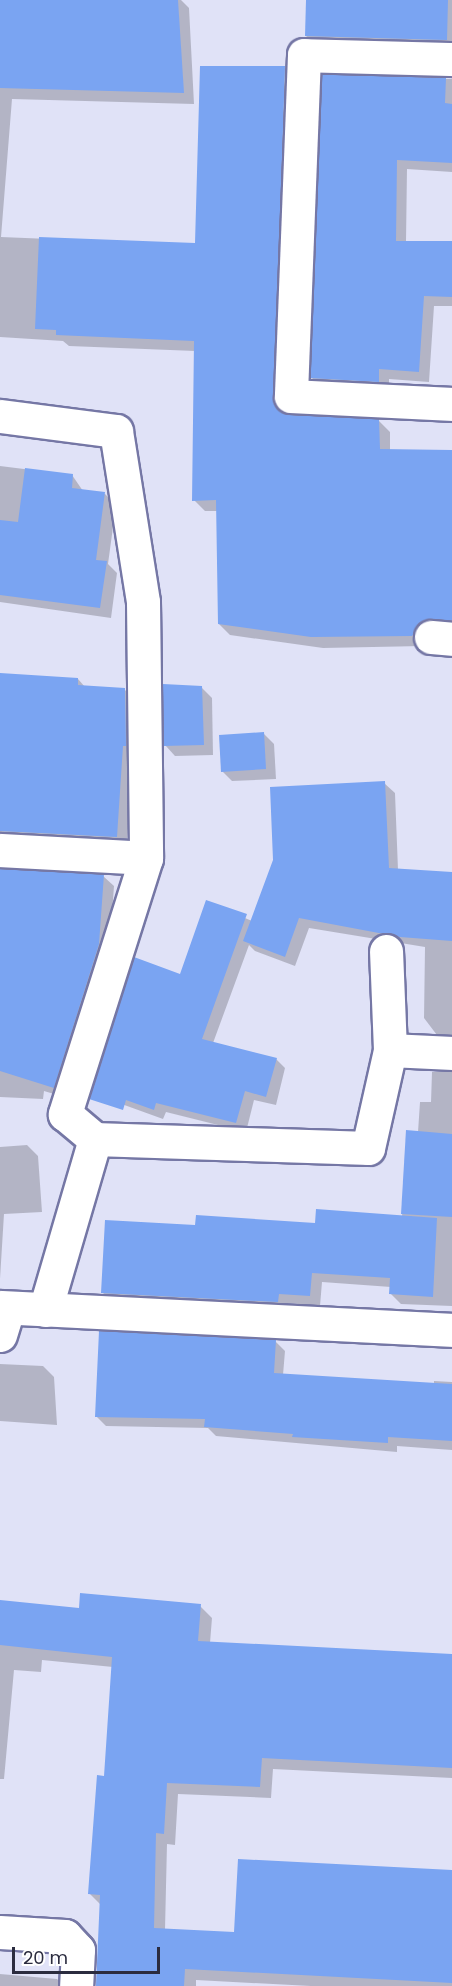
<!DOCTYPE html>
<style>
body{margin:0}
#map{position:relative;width:452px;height:1986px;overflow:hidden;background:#e0e2f7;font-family:Poppins,sans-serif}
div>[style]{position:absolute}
.shadow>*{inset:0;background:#0003}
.building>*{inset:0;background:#7aa4f2}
.roads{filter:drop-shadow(2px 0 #7577a5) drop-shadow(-2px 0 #7577a5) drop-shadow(0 2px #7577a5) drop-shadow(0 -2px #7577a5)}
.street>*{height:33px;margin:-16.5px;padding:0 16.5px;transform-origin:16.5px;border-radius:16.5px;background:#fff}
span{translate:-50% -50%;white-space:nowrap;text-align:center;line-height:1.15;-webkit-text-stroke:5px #fff;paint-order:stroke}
.scale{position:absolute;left:12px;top:1947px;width:148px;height:27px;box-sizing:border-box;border:3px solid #2b2c3f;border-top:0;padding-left:8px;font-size:18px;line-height:21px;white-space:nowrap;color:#2b2c3f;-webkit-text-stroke:4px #fff;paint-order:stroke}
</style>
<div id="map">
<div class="shadow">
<i style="clip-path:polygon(0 0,181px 0,189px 8px,194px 104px,12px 99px,1px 237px,196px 245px,284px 67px,295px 78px,285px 413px,379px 421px,390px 432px,390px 451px,429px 461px,435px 631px,423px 646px,323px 648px,230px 635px,219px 624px,218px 511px,205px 511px,194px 500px,195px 351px,69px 346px,63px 341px,0 337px)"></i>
<i style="clip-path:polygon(308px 0,452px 0,452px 50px,317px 46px,306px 36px)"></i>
<i style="clip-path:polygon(323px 76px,452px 79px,452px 172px,407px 169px,406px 242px,452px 243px,452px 306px,434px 306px,429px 382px,389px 379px,389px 391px,322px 388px,312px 378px)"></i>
<i style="clip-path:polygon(0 466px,72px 475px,83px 491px,105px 494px,116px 505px,108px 564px,117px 573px,111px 618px,0 602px)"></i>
<i style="clip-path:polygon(78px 679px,85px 687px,125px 690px,135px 700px,127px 847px,0 846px,0 681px)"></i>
<i style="clip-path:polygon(202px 688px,212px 698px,213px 755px,175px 756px,165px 745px)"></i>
<i style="clip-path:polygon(263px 733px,274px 744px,276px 779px,232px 781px,222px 771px)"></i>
<i style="clip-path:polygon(384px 783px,395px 793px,398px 870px,452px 873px,452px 1044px,443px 1043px,424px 1018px,425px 947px,309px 928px,295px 966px,255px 951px,249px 945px,213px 1043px,276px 1059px,285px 1068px,276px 1105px,254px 1100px,246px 1132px,166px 1112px,163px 1119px,116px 1102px,181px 976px,207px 902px,252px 921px)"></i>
<i style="clip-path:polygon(0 870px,103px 876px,114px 886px,109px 955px,64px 1097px,44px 1091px,43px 1099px,0 1097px)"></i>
<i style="clip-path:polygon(432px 1072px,452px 1072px,452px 1306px,401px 1304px,390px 1293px,391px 1287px,322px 1282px,320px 1306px,288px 1303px,288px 1312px,113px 1303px,103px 1293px,196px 1227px,317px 1225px,402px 1217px,407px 1131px,418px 1132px,420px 1102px,431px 1102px)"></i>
<i style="clip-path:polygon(27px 1145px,38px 1156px,42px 1212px,4px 1214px,0 1279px,0 1147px)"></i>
<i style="clip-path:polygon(275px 1341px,285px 1351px,283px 1375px,434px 1385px,434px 1381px,452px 1382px,452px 1450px,397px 1446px,397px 1452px,216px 1436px,208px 1428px,106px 1426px,96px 1416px)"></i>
<i style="clip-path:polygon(0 1364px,43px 1366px,54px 1377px,57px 1425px,0 1421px)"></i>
<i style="clip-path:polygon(0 1602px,80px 1610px,200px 1606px,212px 1618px,210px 1643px,452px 1656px,452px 1778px,273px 1769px,271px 1798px,178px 1794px,175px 1845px,167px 1844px,165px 1930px,236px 1934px,452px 1872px,452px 1986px,311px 1986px,196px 1980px,196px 1986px,96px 1986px,101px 1905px,90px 1894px,105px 1777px,113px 1667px,42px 1660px,41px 1672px,14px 1670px,4px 1779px,0 1779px)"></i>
<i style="clip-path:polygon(0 1974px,57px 1979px,64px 1986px,0 1986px)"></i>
</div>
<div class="building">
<i style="clip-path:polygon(0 0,178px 0,184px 93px,0 88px)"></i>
<i style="clip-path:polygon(306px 0,448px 0,447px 40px,305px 36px)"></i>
<i style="clip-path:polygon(200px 66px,285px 66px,274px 404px,290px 415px,379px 419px,380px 449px,452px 450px,452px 620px,424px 620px,412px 636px,311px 637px,218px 624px,216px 500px,192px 501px,194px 341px,56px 335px,56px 330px,35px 329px,39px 237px,195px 243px)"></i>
<i style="clip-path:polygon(322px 74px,446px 78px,445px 103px,452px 104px,452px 163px,397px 160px,396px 241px,452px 241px,452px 297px,424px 296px,419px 372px,379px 369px,379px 382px,310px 378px)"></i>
<i style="clip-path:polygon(25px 468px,73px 474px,72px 488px,105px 492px,96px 560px,107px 561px,100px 608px,0 595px,0 520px,18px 522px)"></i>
<i style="clip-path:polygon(0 673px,78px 678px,78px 685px,125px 688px,126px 746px,123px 746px,117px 837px,0 831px)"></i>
<i style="clip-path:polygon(163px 684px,202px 686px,204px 745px,163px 746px)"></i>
<i style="clip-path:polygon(264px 732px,266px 769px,221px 772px,219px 735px)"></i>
<i style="clip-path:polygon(385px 781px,389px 868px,452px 872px,452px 941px,400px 937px,299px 918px,285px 957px,243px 941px,273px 860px,270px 787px)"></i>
<i style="clip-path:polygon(0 869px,104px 874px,99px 944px,54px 1088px,0 1071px)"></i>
<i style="clip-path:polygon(206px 900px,247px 914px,202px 1039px,277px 1058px,266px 1097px,245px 1091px,236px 1123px,156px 1103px,154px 1110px,126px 1100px,123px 1110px,89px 1099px,134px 957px,180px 974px)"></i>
<i style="clip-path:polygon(406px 1130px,452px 1134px,452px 1217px,401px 1214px)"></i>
<i style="clip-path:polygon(316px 1209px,437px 1218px,433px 1297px,389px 1294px,390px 1278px,312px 1273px,310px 1296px,279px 1294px,278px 1302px,101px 1293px,105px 1220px,195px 1225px,196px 1215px,315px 1223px)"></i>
<i style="clip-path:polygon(99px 1331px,276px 1340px,274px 1373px,452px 1384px,452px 1441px,388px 1437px,388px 1443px,292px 1437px,293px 1434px,204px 1427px,205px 1419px,95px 1417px)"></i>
<i style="clip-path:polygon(80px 1593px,201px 1604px,198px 1641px,452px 1654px,452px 1768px,262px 1758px,260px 1787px,167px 1783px,164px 1834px,156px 1833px,154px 1928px,234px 1932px,238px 1859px,452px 1870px,452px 1983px,185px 1969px,184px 1986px,96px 1986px,100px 1895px,88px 1894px,97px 1775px,104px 1776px,112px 1657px,0 1645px,0 1600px,79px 1608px)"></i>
</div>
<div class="roads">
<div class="street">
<i style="left:452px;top:59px;width:148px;rotate:-178.5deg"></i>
<i style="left:304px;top:55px;width:341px;rotate:92.2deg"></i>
<i style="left:291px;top:396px;width:161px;rotate:2.8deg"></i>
<i style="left:0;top:416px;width:117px;rotate:7.4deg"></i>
<i style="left:116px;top:431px;width:173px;rotate:81deg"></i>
<i style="left:143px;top:602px;width:256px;rotate:89.3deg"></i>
<i style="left:431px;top:637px;width:21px;rotate:5deg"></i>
<i style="left:0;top:850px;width:146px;rotate:3.1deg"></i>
<i style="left:146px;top:858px;width:269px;rotate:107.6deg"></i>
<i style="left:65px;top:1114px;width:39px;rotate:40deg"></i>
<i style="left:95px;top:1139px;width:273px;rotate:1.9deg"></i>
<i style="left:368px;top:1148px;width:100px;rotate:-77.3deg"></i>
<i style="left:390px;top:1050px;width:99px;rotate:-92.3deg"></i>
<i style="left:390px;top:1050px;width:62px;rotate:2.8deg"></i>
<i style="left:0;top:1307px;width:453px;rotate:2.9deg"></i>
<i style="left:45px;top:1310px;width:178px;rotate:-73.7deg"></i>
<i style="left:0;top:1335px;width:28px;rotate:-73deg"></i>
<i style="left:0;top:1932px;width:65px;rotate:3.5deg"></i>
<i style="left:65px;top:1936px;width:19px;rotate:47deg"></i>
<i style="left:78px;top:1950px;width:36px;rotate:93deg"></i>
</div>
</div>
<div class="scale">20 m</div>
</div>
